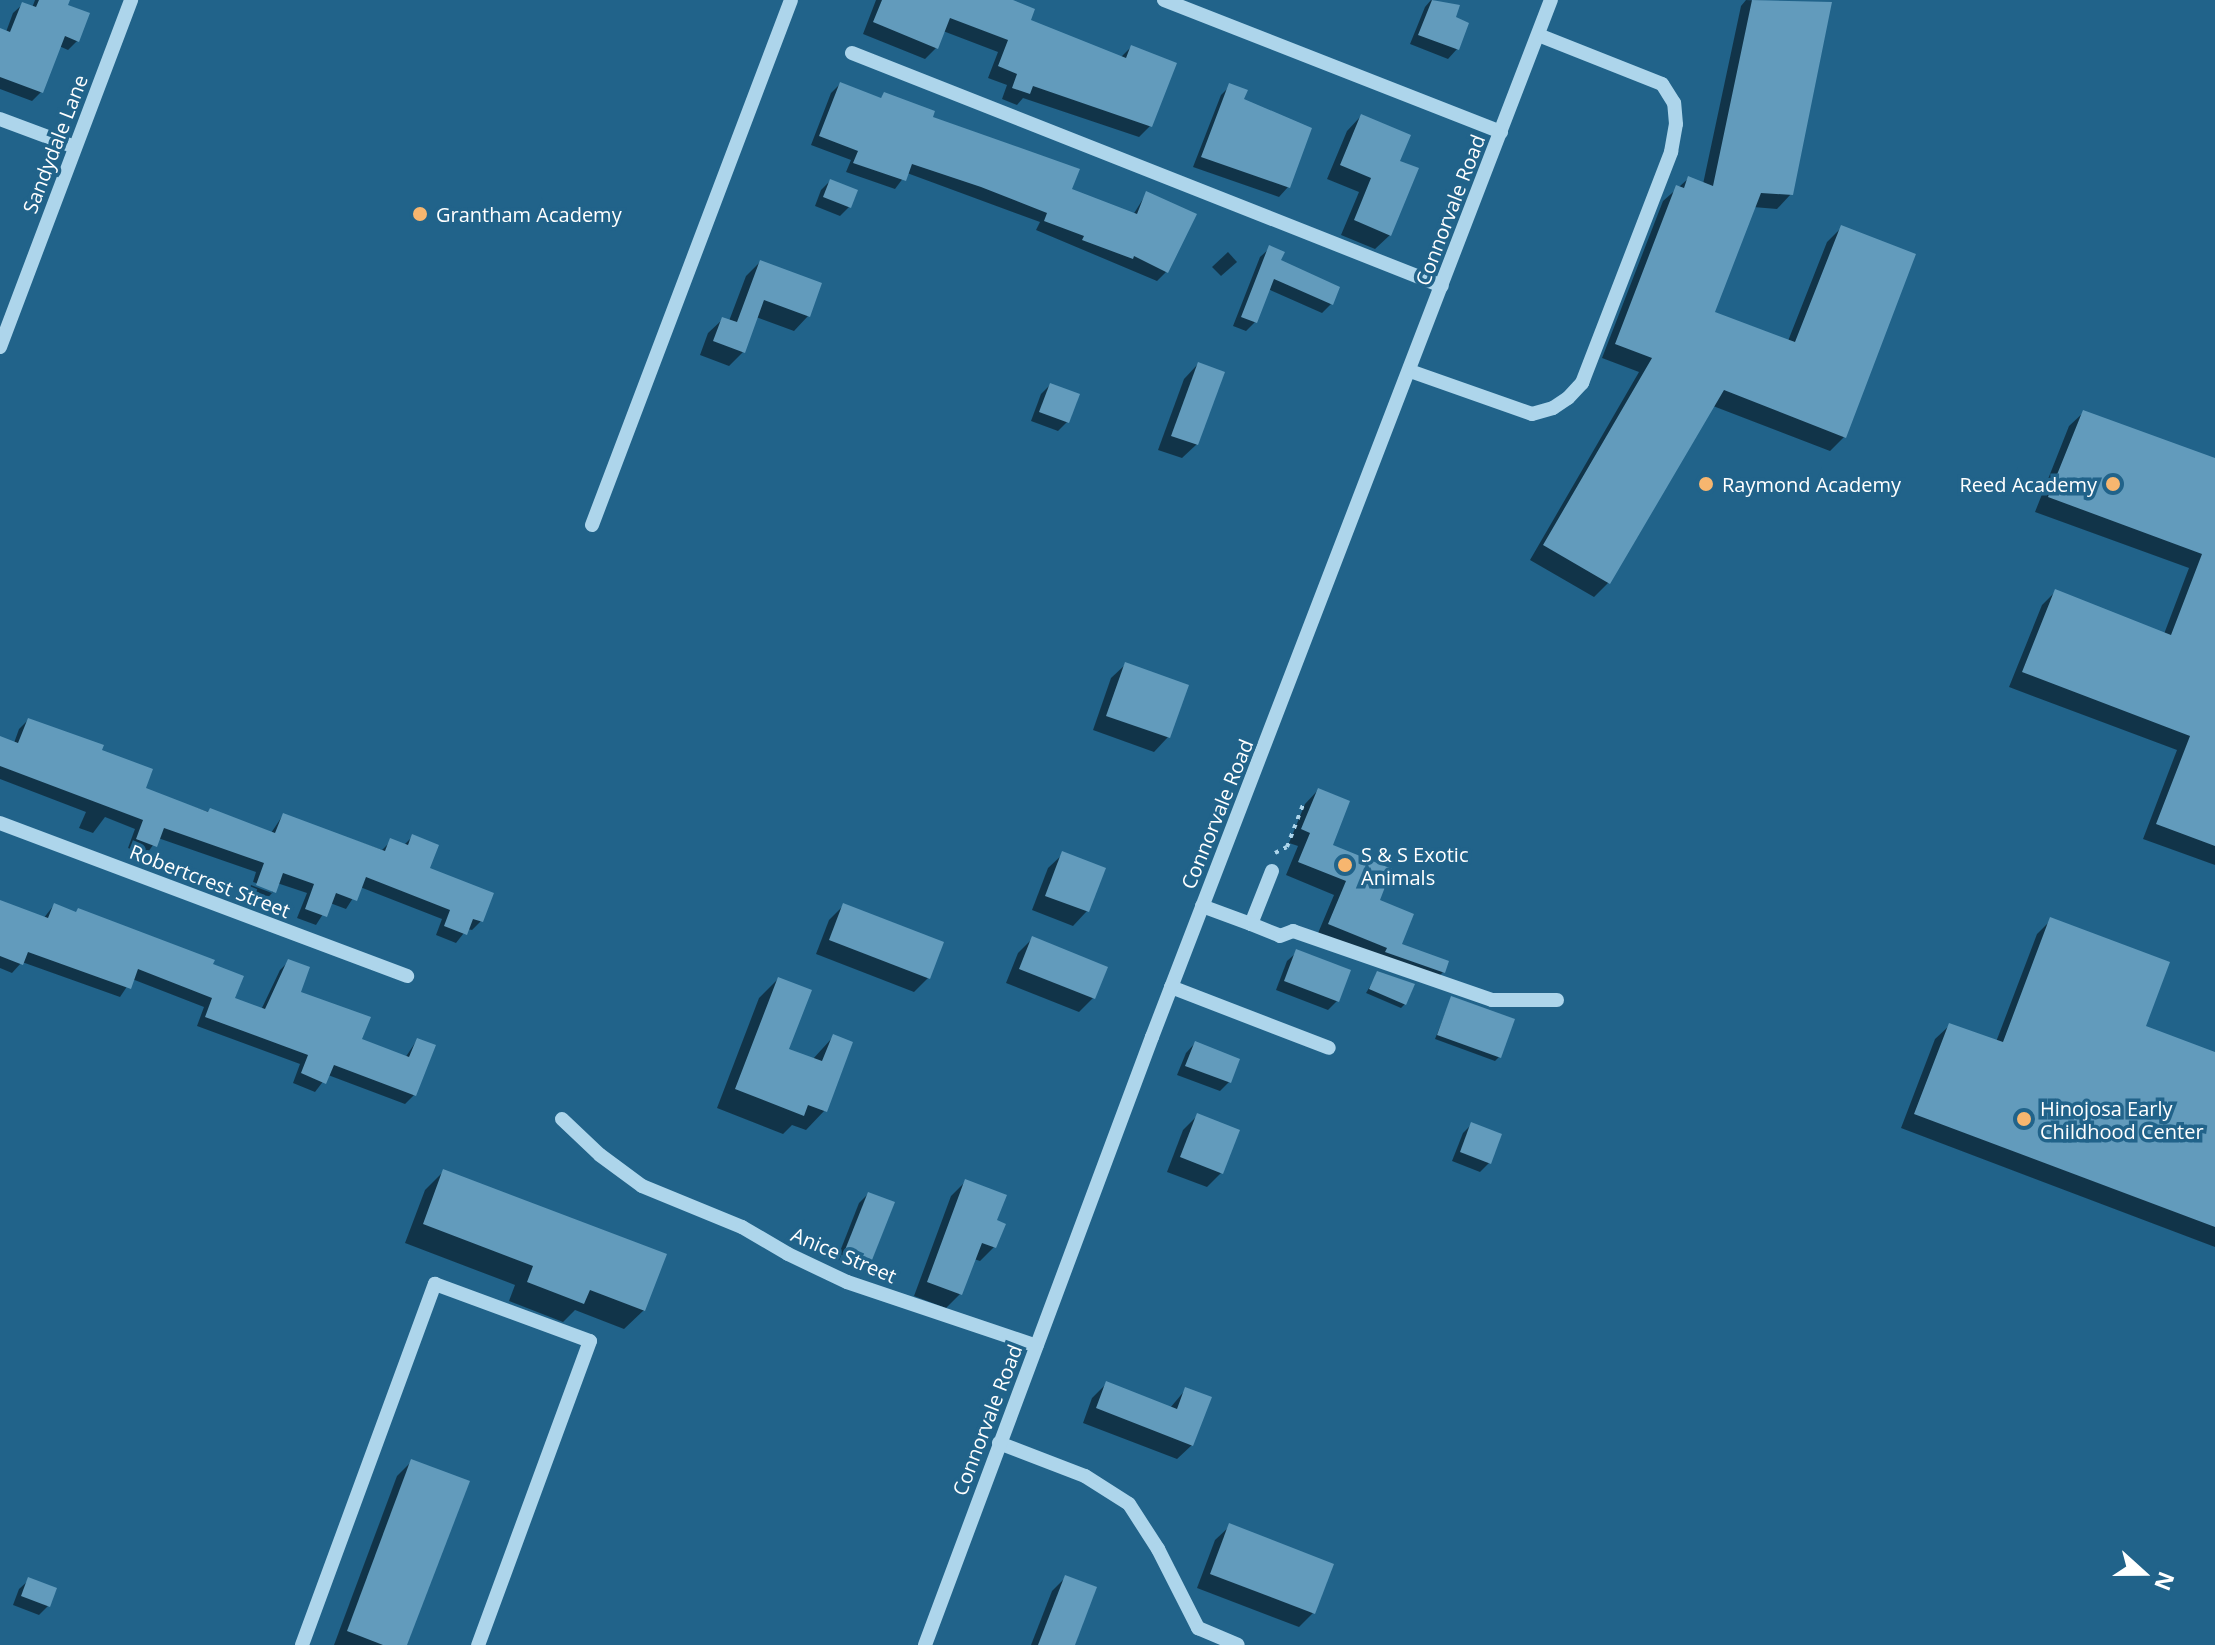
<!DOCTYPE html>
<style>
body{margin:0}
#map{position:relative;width:2215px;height:1645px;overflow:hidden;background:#21638a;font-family:"Open Sans",sans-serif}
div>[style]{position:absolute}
.shadow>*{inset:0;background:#0007}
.building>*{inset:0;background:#629bbc}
.path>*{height:4px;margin-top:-2px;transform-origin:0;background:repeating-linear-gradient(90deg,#add5eb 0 4px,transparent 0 10px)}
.minor>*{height:14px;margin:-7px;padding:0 7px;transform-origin:7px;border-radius:7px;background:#add5eb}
.dots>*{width:22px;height:22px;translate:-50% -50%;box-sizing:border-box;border:4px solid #21638a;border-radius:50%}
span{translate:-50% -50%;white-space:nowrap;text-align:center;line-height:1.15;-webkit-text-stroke:7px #21638a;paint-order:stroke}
.street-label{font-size:20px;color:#fff}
.poi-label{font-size:20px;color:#fff}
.left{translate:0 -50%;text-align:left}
.right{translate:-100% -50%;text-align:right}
.north{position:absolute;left:2103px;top:1533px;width:80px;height:80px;-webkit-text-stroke:6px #21638a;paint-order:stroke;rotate:111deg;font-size:22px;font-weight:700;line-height:32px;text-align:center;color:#fff}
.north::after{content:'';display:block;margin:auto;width:28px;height:36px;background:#fff;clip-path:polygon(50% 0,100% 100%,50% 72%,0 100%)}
</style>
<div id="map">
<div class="shadow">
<i style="clip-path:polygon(35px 0,68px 0,65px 6px,78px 40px,68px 50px,59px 46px,41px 92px,32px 101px,0 89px,0 30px,6px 32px,13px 13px,23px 4px,32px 8px)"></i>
<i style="clip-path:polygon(876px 0,1007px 0,1028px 21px,1120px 58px,1131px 47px,1150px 126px,1139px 137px,1023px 98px,1017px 105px,1002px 99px,1007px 85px,988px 78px,998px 52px,943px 31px,936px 48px,925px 59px,863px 34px)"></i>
<i style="clip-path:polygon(1431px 0,1458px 7px,1453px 18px,1467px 24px,1457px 49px,1448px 59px,1410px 44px,1425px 7px)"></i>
<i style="clip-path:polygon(1746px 0,1829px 4px,1791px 194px,1777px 209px,1753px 207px,1713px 313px,1788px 341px,1827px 242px,1841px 228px,1844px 437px,1830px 451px,1713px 406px,1608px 583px,1594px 597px,1530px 560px,1639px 372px,1602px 358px,1663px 201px,1689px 178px,1703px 184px,1741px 6px)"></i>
<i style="clip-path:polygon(840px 84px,880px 99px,884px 95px,1070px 190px,1133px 215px,1146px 194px,1166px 272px,1157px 281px,1036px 230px,1040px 222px,907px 173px,895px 189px,846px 172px,851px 160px,811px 145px,831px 93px)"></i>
<i style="clip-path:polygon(1230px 86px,1242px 100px,1310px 129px,1288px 187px,1279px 197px,1193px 167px,1221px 95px)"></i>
<i style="clip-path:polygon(1361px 116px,1398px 162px,1390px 235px,1375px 249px,1341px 235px,1359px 192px,1327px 179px,1347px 131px)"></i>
<i style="clip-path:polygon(830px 181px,849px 207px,840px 216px,815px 206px,821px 190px)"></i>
<i style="clip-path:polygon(1270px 248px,1279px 261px,1331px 304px,1322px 313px,1268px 289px,1255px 322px,1246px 331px,1233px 326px,1260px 257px)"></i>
<i style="clip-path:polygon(1228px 252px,1237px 262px,1221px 276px,1212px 267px)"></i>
<i style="clip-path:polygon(760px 262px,820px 284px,808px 316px,794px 331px,756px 317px,743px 352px,729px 366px,700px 355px,708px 333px,723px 319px,729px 321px,746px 276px)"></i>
<i style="clip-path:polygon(1198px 364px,1197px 444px,1182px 458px,1158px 450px,1184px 379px)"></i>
<i style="clip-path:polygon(1050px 385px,1067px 422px,1058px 431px,1031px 421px,1041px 394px)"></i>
<i style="clip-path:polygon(2084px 412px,2215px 461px,2215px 865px,2143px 839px,2177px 750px,2009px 687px,2042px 605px,2056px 591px,2164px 634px,2189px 568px,2035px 512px,2069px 426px)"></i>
<i style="clip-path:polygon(1126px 664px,1168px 737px,1154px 752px,1093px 730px,1111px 678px)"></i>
<i style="clip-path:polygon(28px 720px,100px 751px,143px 790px,271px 833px,283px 815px,382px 850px,391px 841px,403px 846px,413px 836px,427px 869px,481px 921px,472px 930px,467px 929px,456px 943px,436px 935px,442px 919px,360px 887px,346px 909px,330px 903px,316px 925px,297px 918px,307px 893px,277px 883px,272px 893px,272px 889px,253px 882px,256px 872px,158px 838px,146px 855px,128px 848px,135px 829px,105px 817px,93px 833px,79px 828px,86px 812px,0 779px,0 738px,14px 743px,19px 729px)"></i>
<i style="clip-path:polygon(1318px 790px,1330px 846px,1399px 945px,1443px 972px,1430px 985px,1316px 938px,1334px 895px,1286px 875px,1298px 846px,1289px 843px,1305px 804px)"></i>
<i style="clip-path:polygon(1063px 854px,1103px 869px,1087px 911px,1073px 926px,1032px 910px,1048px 868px)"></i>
<i style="clip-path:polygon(251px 885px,272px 893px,265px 901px,248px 894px)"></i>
<i style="clip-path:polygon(0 902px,43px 919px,54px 905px,211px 966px,233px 999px,261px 1010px,280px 970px,289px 961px,298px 993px,360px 1040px,405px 1058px,417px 1040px,414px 1095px,405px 1104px,328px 1075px,315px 1092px,293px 1083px,300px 1064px,197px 1026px,204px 1007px,132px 979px,120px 997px,22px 962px,12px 973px,0 968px)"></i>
<i style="clip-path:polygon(843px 906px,928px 978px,914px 992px,816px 954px,829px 920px)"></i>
<i style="clip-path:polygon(2051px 920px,2143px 1027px,2215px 1055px,2215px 1247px,1901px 1128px,1935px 1039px,1950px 1025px,1996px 1042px,2037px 934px)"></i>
<i style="clip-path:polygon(1032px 939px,1093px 998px,1079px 1012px,1006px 983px,1018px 953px)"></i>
<i style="clip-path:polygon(1297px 952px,1337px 1001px,1328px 1010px,1276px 990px,1287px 961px)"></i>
<i style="clip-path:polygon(1378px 973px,1405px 1004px,1401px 1008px,1366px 993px)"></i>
<i style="clip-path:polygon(778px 979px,786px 1050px,812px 1060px,833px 1037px,825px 1110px,806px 1130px,792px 1125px,783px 1134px,717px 1108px,759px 998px)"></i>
<i style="clip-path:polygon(1451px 999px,1499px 1057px,1495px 1061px,1435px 1039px)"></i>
<i style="clip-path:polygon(1195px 1043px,1229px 1082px,1220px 1091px,1177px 1075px,1186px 1053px)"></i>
<i style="clip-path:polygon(1197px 1116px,1221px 1173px,1207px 1187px,1167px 1172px,1183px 1130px)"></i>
<i style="clip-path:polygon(1472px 1124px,1489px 1163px,1480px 1172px,1452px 1161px,1463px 1133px)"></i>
<i style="clip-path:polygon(444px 1171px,644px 1310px,624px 1329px,575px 1310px,563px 1322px,509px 1301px,515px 1285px,405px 1243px,425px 1190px)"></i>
<i style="clip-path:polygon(966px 1181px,994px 1221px,994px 1247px,980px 1261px,974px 1259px,960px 1294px,946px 1308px,914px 1296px,951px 1196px)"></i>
<i style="clip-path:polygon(868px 1194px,870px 1259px,861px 1268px,837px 1259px,859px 1203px)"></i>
<i style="clip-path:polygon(1106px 1384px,1170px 1408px,1186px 1389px,1192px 1445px,1177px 1459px,1083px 1423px,1092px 1398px)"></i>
<i style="clip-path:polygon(412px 1461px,405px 1645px,334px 1645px,397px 1476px)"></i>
<i style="clip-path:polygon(1230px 1526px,1313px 1613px,1299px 1627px,1197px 1588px,1215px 1540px)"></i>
<i style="clip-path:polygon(1066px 1577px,1073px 1645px,1031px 1645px,1052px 1591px)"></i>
<i style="clip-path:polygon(29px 1580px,48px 1606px,39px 1615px,13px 1605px,19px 1589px)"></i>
</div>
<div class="building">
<i style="clip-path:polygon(39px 0,70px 0,68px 5px,90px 13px,79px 42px,65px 36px,43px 93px,0 77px,0 28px,10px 32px,22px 2px,36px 7px)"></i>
<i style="clip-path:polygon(882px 0,1013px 0,1035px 9px,1031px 20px,1126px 58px,1131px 45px,1177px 63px,1152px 127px,1033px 86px,1030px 94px,1012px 88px,1017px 74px,998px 66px,1008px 40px,950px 18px,938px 49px,873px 22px)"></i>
<i style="clip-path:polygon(1432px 0,1460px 5px,1456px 17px,1469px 23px,1459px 50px,1418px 35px)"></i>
<i style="clip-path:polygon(1752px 0,1832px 2px,1793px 195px,1761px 193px,1715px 312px,1795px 342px,1841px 225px,1916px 254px,1846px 438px,1724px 390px,1610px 584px,1543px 545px,1652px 358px,1615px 344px,1676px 185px,1684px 188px,1688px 176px,1713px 186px)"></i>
<i style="clip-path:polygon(840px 82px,881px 98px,884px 92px,935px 111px,933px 117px,1080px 169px,1072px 189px,1137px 214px,1146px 191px,1197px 214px,1168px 273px,1134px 256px,1133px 259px,1082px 240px,1084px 236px,1044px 221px,1047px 213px,981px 187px,912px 164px,906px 181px,853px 163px,858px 151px,819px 136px)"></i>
<i style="clip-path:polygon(1229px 83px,1248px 90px,1244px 99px,1312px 128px,1290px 188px,1201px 157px)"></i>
<i style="clip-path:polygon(1361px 114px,1411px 135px,1400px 161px,1419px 168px,1391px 236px,1354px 220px,1371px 178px,1340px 165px)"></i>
<i style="clip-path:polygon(830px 179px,858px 190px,851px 208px,823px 197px)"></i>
<i style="clip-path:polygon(1269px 245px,1285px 252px,1281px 260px,1340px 287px,1333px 305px,1274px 279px,1257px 323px,1241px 317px)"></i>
<i style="clip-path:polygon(760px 260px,822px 283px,810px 317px,764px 300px,745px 353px,713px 341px,722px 317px,737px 322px)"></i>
<i style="clip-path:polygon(1198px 362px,1225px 372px,1198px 445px,1171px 436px)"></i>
<i style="clip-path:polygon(1050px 383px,1080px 394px,1069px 423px,1039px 412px)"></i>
<i style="clip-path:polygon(2083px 410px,2215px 458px,2215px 846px,2156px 824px,2190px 736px,2022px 672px,2055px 589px,2171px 635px,2202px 554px,2048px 497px)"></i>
<i style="clip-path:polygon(1125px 662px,1189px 685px,1170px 738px,1106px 716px)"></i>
<i style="clip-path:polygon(28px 718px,104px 745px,102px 750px,153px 769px,146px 788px,208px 812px,210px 808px,275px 833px,283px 813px,385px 851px,390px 838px,408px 845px,412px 834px,439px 845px,430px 868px,494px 893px,483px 922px,473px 919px,467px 935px,444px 926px,450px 910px,366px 877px,357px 901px,336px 893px,327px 917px,305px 909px,314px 884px,283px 873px,276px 893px,256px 885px,264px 863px,164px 828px,157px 847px,136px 839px,143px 820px,0 766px,0 736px,18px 743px)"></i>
<i style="clip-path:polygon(1318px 788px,1350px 801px,1333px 845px,1392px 869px,1380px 900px,1414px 914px,1402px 944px,1449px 961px,1445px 973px,1385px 952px,1387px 948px,1328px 924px,1346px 881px,1298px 862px,1310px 833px,1301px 829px)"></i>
<i style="clip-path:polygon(1062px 851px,1106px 868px,1089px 912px,1045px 896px)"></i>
<i style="clip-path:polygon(0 900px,48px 918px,54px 903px,76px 912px,78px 908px,215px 960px,213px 964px,244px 976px,235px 998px,265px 1009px,288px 959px,310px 967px,301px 992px,371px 1017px,362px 1039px,409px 1057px,417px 1038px,436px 1045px,416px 1096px,334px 1065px,326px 1084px,301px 1073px,308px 1055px,205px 1017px,212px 998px,138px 969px,131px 989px,28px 952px,23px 965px,0 956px)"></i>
<i style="clip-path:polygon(843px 903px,944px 942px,930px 979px,829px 940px)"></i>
<i style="clip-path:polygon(2050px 917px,2170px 962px,2146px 1026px,2215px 1052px,2215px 1227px,1914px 1114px,1949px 1023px,2003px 1042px)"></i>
<i style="clip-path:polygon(1032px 936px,1108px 967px,1095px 999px,1019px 969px)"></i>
<i style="clip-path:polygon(1296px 949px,1351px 970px,1339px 1002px,1284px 981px)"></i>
<i style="clip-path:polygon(1377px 971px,1415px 984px,1406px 1005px,1369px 989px)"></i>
<i style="clip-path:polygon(778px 977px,812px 990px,789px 1049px,822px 1061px,833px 1034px,853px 1042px,827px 1112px,808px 1105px,804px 1116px,735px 1089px)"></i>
<i style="clip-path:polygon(1451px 996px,1515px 1019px,1501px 1058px,1437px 1035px)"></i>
<i style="clip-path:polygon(1195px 1041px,1240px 1059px,1231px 1083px,1185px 1066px)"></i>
<i style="clip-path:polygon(1197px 1113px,1240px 1130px,1223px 1174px,1180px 1157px)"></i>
<i style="clip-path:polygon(1471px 1122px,1502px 1134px,1491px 1164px,1460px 1152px)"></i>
<i style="clip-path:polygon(443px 1169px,667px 1254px,645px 1311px,590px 1290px,584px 1304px,527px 1282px,533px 1266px,423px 1224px)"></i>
<i style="clip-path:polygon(965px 1179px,1007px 1195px,997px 1220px,1006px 1224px,996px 1248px,982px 1243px,962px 1295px,927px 1282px)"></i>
<i style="clip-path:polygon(868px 1192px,895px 1202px,872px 1260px,845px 1250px)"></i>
<i style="clip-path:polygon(1106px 1381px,1177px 1409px,1185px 1387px,1212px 1397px,1193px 1446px,1096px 1408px)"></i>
<i style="clip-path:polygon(411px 1459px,470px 1481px,407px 1645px,383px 1645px,347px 1631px)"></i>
<i style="clip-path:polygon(1229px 1523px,1334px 1564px,1315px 1614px,1210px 1574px)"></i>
<i style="clip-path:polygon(1065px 1575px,1097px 1587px,1075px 1645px,1038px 1645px)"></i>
<i style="clip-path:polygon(28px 1577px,57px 1588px,50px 1607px,21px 1596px)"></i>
</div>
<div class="path">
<i style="left:1275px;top:853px;width:13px;rotate:-27deg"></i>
<i style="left:1287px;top:847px;width:48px;rotate:-69.3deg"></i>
</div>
<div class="minor">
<i style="left:1164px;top:0;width:362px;rotate:21.4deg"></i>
<i style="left:852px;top:53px;width:634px;rotate:21.55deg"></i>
<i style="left:0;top:119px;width:80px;rotate:20.5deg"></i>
<i style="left:0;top:347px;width:371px;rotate:-69.3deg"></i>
<i style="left:1410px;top:371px;width:129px;rotate:19.4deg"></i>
<i style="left:1532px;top:414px;width:22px;rotate:-16deg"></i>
<i style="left:1553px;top:408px;width:18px;rotate:-34deg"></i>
<i style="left:1568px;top:398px;width:21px;rotate:-47deg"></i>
<i style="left:1582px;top:383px;width:248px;rotate:-68.9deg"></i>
<i style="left:1671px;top:152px;width:28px;rotate:-80deg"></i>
<i style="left:1676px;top:124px;width:21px;rotate:-95deg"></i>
<i style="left:1674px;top:103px;width:22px;rotate:-122deg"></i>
<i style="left:1662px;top:84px;width:133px;rotate:-158.4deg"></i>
<i style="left:592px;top:525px;width:561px;rotate:-69.24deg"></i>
<i style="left:0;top:823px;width:435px;rotate:20.6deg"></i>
<i style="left:1202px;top:906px;width:52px;rotate:20.2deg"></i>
<i style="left:1251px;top:924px;width:57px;rotate:-68.4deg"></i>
<i style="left:1251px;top:924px;width:31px;rotate:22deg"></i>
<i style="left:1280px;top:936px;width:14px;rotate:-21deg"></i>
<i style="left:1293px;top:931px;width:211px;rotate:19.1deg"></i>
<i style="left:1492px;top:1000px;width:65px"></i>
<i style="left:1171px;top:987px;width:169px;rotate:21.1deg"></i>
<i style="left:562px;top:1119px;width:52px;rotate:43.5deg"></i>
<i style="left:600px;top:1155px;width:52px;rotate:36.4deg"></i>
<i style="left:642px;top:1186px;width:108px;rotate:22.3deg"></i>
<i style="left:742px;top:1227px;width:53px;rotate:30.4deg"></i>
<i style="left:788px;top:1254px;width:65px;rotate:25.4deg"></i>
<i style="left:847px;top:1282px;width:200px;rotate:18.6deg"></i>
<i style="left:999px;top:1443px;width:92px;rotate:21deg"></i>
<i style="left:1085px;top:1476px;width:52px;rotate:32.5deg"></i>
<i style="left:1129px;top:1504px;width:54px;rotate:57.2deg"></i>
<i style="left:1158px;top:1549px;width:89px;rotate:63.1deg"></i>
<i style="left:1198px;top:1628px;width:43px;rotate:23deg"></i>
<i style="left:302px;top:1645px;width:385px;rotate:-69.8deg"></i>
<i style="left:435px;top:1284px;width:165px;rotate:20.2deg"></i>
<i style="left:590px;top:1341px;width:324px;rotate:110.2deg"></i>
<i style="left:925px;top:1645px;width:649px;rotate:-69.53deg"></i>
<i style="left:1152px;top:1037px;width:1111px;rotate:-68.96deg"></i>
</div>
<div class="dots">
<i style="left:420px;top:214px;background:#f7b66f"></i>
<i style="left:1706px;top:484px;background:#f7b66f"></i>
<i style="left:2113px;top:484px;background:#f7b66f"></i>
<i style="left:1345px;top:865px;background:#f7b66f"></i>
<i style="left:2024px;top:1119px;background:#f7b66f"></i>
</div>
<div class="street-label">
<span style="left:55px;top:144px;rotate:-69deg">Sandydale Lane</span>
<span style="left:1450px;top:210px;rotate:-69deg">Connorvale Road</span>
<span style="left:1217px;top:814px;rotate:-68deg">Connorvale Road</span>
<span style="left:210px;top:881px;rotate:21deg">Robertcrest Street</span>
<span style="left:844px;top:1255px;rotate:23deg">Anice Street</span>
<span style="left:987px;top:1420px;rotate:-69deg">Connorvale Road</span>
</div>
<div class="poi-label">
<span class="left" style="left:436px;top:214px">Grantham Academy</span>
<span class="left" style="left:1722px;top:484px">Raymond Academy</span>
<span class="right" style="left:2097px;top:484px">Reed Academy</span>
<span class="left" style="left:1361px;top:866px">S &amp; S Exotic<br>Animals</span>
<span class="left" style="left:2040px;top:1120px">Hinojosa Early<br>Childhood Center</span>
</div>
<div class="north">N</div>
</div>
